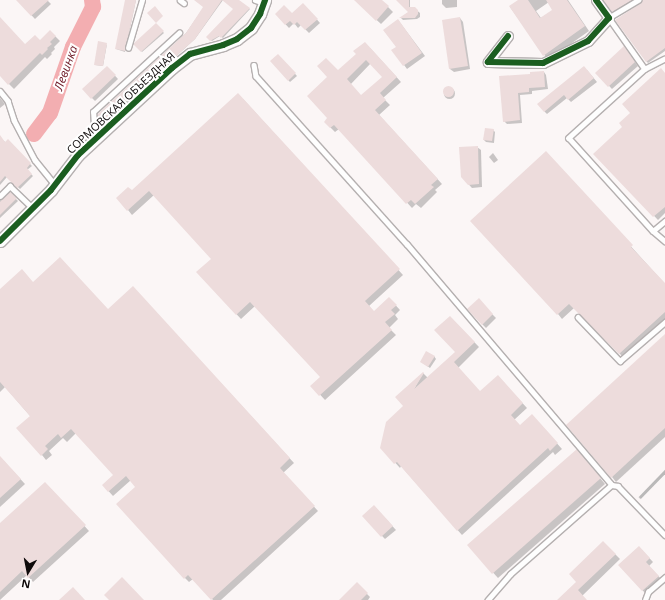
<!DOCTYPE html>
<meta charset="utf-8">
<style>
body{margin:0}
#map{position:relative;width:665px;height:600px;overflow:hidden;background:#fbf6f6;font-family:"Open Sans",sans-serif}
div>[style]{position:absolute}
.shadow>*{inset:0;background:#0003}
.round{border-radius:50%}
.river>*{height:16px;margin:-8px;padding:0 8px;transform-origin:8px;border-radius:8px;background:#f3aeb1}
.building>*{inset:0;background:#eddcdc}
.roads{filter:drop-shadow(1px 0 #b5b0b0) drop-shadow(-1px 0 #b5b0b0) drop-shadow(0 1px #b5b0b0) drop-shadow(0 -1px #b5b0b0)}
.service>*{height:4.5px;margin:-2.25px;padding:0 2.25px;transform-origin:2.25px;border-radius:2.25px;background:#fefefe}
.minor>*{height:9px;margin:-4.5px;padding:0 4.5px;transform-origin:4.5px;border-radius:4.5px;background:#fefefe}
.tertiary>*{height:11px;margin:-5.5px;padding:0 5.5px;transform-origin:5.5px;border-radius:5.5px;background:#fefefe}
.rail>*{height:2.5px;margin:-1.25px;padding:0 1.25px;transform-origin:1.25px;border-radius:1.25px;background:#bab9b9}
.cycleway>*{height:6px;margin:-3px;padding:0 3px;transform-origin:3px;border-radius:3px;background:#1b5e20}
span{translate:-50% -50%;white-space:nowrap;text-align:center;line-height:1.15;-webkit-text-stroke:4px #fff;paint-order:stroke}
.street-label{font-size:11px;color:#0f0b0b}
.water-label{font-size:12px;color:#6e1926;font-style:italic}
.north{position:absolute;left:8px;top:552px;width:40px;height:40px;-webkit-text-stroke:3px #fff;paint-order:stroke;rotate:190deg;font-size:11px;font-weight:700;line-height:16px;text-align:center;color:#0f0b0b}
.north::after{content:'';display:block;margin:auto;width:14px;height:18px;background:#0f0b0b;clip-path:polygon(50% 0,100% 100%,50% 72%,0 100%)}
</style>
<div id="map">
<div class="shadow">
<i style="clip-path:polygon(17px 0,47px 0,51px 4px,35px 19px)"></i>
<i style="clip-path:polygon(126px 0,136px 0,125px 52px,116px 49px)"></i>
<i style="clip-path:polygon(195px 0,223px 0,195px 39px,102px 124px,98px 120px,186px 33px,204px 7px)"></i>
<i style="clip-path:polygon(223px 0,238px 0,250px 9px,223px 38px,220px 36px,212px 41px,207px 37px,235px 9px)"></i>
<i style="clip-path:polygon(355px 0,381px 0,393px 12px,381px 24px)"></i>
<i style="clip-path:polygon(399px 0,410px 0,410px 8px,414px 8px,420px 13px,420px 17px,417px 19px,403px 20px,401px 18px,409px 12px)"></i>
<i style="clip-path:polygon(442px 0,457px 0,457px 7px,446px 8px,442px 4px)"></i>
<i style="clip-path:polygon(evenodd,520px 0,568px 0,589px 31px,548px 60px,510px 7px,520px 0,549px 2px,554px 10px,541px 18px,536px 11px,549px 2px)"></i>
<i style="clip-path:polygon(604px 0,636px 0,614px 13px)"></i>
<i style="clip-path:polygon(643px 0,665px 0,665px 51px,648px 63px,646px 61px)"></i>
<i style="clip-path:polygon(303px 4px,320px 23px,309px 33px,301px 25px,298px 28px,294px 23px,289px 28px,276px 14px,292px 14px)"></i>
<i style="clip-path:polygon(460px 18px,463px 22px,470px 69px,454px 72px,450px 69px)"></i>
<i style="clip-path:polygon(0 19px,25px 46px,40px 41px,50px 31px,60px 41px,54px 47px,55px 49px,51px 53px,52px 54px,47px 59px,45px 57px,14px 89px,0 75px)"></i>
<i style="clip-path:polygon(398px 20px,425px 56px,407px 69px,393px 50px,397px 47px)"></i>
<i style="clip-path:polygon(156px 25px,164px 33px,142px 52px,135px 44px)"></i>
<i style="clip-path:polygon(107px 44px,103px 66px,95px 65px)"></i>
<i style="clip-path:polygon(evenodd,370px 48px,401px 82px,383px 98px,390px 105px,379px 115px,442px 184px,435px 190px,437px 192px,421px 208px,416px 204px,412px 208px,339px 129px,335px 132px,325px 122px,329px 118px,338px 71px,370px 48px,371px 63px,383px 77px,361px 97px,350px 85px,371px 63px)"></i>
<i style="clip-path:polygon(624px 48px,638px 66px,612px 89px,597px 73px)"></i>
<i style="clip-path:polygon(278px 55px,297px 76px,290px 82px,271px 61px)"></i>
<i style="clip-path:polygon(107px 67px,118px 79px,95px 101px,83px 89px)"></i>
<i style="clip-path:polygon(587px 70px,597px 82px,571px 102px,567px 98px,547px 114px,544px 111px)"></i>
<i style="clip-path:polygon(544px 72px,546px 75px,548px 89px,532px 91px,532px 94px,520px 95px,522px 123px,507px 124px,504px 121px,500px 77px,531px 75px)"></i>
<i style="clip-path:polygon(665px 74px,665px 213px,658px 220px,595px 154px,624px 127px,631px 113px)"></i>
<i class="round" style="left:443.5px;top:87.5px;width:11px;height:11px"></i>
<i style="clip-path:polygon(0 98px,5px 104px,0 108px)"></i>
<i style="clip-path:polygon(243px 99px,403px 275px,369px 306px,374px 312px,389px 298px,400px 310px,395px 315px,398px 319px,389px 328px,396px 335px,325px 400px,312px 386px,321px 377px,255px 306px,241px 319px,198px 273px,213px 259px,154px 195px,132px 215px,128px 210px,132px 192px)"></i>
<i style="clip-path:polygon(493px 130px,495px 132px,494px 143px,486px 142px,484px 140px)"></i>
<i style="clip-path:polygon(0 137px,6px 143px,8px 141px,32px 166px,27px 170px,33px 176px,20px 189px,7px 177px,0 185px)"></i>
<i style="clip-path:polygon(477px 147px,481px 150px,482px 187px,472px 188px,462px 177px)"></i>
<i style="clip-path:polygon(493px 153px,498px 160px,494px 163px,489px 157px)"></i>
<i style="clip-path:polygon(550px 157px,665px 284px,665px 320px,624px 358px,574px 308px,562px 319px,558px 314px)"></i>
<i style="clip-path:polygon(10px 193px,18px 201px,0 218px,0 200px,4px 199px)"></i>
<i style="clip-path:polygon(34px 283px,108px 310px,137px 292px,294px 463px,283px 473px,318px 511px,221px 600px,213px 600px,193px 579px,189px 582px,185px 578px,136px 487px,131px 480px,113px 496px,103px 485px,114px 475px,76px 433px,67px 442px,63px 438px,49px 451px,52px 455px,46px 460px,42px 455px,31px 417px,5px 387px,0 392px,0 291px)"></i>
<i style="clip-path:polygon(478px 300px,496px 318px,486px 328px,482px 324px)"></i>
<i style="clip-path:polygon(450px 317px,479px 347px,458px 368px,480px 392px,502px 381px,527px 408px,514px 420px,520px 426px,536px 420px,562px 449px,555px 455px,553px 452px,462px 535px,401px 466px,400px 468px,381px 447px,423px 373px,428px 378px,457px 352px)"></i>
<i style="clip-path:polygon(665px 335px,665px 437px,616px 482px,612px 477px)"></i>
<i style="clip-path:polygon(434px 356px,436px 359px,430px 368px,423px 363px)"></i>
<i style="clip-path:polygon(581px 455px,605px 484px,498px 578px,468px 545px)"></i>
<i style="clip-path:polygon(0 457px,25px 484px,0 507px)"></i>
<i style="clip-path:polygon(50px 488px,89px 531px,33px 582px,27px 575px,0 600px,0 524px)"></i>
<i style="clip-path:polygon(374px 506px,396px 530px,385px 539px,363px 516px)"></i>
<i style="clip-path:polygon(603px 542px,620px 559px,582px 596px,586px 600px,559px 600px,578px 582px)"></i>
<i style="clip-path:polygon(639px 547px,653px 562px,649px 566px,662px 580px,646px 594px,619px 565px)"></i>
<i style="clip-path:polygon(357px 584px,370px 597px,368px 600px,340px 600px)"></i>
</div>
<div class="river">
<i style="left:34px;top:134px;width:26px;rotate:-53deg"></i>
<i style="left:50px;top:113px;width:70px;rotate:-70.8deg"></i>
<i style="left:73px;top:47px;width:45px;rotate:-63.4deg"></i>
<i style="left:93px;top:7px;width:7px;rotate:-98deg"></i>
</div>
<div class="building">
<i style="clip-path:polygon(16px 0,49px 0,31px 16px)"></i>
<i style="clip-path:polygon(125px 0,136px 0,125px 51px,115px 49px)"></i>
<i style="clip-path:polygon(194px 0,239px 0,250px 8px,221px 38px,219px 36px,210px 41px,206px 37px,233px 9px,222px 0,195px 39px,101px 124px,97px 120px,97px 115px,186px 33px,203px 7px)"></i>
<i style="clip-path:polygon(354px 0,382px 0,389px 6px,376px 21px)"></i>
<i style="clip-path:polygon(396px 0,409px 0,409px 7px,415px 7px,418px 10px,418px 14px,415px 18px,399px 18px,408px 12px)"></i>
<i style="clip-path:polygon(518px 0,528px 0,540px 18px,552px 10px,546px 0,567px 0,585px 26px,543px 56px,509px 6px)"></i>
<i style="clip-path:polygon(603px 0,632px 0,612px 12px)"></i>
<i style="clip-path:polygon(643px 0,665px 0,665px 48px,646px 62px,615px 20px,641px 3px)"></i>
<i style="clip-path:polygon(303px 3px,318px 19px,305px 30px,297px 22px,294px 25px,290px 21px,285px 25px,275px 14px,284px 5px,292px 13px)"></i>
<i style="clip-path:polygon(155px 6px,163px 16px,156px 23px,147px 13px)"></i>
<i style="clip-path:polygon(0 17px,25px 44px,35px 35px,40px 40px,50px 30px,56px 36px,50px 42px,52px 44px,47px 48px,48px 49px,42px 55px,40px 53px,8px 85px,0 76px)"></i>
<i style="clip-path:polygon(460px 17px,468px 66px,449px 69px,442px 20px)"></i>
<i style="clip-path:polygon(398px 19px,422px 53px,403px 66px,391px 50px,396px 47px,383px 30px)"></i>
<i style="clip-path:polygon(156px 23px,164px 31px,141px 52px,133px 44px)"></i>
<i style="clip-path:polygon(98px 41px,107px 43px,103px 66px,94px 65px)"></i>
<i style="clip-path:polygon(evenodd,365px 42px,397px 77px,380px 93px,386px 100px,375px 110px,438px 179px,431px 185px,434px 187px,415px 204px,411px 200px,406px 204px,334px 125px,330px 128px,324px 122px,327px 118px,307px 96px,327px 77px,317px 66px,326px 58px,338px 70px,356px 54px,353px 51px,365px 42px,366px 60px,382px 77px,361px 95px,347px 79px,366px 60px)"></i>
<i style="clip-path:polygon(624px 46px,635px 62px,608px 87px,595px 73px)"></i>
<i style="clip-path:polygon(278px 54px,296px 73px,288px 81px,270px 61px)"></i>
<i style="clip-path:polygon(107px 66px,116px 75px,91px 99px,82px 89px)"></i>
<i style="clip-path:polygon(584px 66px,594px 78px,568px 100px,564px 95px,544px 112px,537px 104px)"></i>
<i style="clip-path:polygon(661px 68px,665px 73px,665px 207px,653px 217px,593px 154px,622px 127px,619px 123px,630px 113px,622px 104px)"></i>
<i style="clip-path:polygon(544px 71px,545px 87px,529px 88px,529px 92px,518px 93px,520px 120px,503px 122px,499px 76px,530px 74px,530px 72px)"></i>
<i class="round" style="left:442.5px;top:85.5px;width:11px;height:11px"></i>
<i style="clip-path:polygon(238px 93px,400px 269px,365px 301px,374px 311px,389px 297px,397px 305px,391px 310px,395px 314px,385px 322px,392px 330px,319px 396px,310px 386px,320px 377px,250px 302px,236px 315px,196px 272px,211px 259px,149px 191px,127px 211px,116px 198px,128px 187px,132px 190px)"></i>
<i style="clip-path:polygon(485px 128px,494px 129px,492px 141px,483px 140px)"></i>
<i style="clip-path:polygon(0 135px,5px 142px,8px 139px,31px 163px,27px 168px,32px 174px,17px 188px,5px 176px,0 182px)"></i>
<i style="clip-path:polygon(478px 146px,479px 184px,468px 185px,461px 177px,459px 147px)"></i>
<i style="clip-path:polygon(546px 151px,633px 245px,631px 247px,665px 283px,665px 312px,619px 354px,569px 304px,557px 315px,470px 221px)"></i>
<i style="clip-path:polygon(10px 192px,17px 198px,0 215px,0 202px)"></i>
<i style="clip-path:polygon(60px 257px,108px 309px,133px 286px,290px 458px,280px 468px,315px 506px,211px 600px,188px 575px,184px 579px,116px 504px,135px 487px,126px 476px,108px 492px,102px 485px,113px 475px,71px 429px,61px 438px,58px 434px,45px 446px,48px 449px,41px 456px,16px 428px,30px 416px,0 382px,0 289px,22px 269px,33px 282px)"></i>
<i style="clip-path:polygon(479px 298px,493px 314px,482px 325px,467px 309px)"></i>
<i style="clip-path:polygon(450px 316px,475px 342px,454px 362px,480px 391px,498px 375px,523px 403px,511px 415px,520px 425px,532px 414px,558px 443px,550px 451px,548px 448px,457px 531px,397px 462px,394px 464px,380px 448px,386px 422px,403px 406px,395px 397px,423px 372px,424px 373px,414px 389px,455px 352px,434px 330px)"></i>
<i style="clip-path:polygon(665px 334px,665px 428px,611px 478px,566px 425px)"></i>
<i style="clip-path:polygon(426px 351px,435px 356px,428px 367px,420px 362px)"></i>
<i style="clip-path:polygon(577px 449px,601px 478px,492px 574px,467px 545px)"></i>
<i style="clip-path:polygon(0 456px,21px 479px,0 498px)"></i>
<i style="clip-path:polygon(45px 482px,86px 525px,28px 578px,22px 571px,0 592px,0 523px)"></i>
<i style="clip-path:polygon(374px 505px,393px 526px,381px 537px,362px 516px)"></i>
<i style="clip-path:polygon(603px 541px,616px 554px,578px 590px,587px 600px,557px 600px,576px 582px,569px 574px)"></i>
<i style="clip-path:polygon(639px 546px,650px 558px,646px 562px,659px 576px,642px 591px,618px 565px)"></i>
<i style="clip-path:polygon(122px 577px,144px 600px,109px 600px,104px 595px)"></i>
<i style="clip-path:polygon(357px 582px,368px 593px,361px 600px,339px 600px)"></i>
<i style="clip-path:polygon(73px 587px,85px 600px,59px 600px)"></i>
</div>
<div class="roads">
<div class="service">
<i style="left:180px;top:0;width:5px;rotate:37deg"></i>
<i style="left:255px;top:0;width:9px;rotate:18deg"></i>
<i style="left:639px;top:0;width:35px;rotate:149deg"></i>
<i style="left:609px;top:18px;width:62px;rotate:54.8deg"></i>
<i style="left:128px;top:48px;width:50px;rotate:-73.7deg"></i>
<i style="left:665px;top:59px;width:22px;rotate:153deg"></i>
<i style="left:645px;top:69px;width:103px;rotate:137.8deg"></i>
<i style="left:569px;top:138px;width:125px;rotate:47.9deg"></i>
<i style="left:653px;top:231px;width:16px;rotate:-40deg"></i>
<i style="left:254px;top:65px;width:11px;rotate:80deg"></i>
<i style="left:256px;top:76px;width:226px;rotate:48.1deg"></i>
<i style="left:407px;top:244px;width:316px;rotate:49.6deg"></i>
<i style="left:612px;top:485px;width:135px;rotate:138.6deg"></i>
<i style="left:511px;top:574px;width:35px;rotate:131deg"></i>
<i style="left:0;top:91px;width:13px;rotate:51deg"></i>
<i style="left:8px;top:101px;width:20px;rotate:72deg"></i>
<i style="left:14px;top:120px;width:45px;rotate:62.3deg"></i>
<i style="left:35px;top:160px;width:32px;rotate:51deg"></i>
<i style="left:101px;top:132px;width:10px;rotate:-135deg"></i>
<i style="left:94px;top:125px;width:13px;rotate:-94deg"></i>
<i style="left:93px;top:112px;width:117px;rotate:-42.6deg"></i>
<i style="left:0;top:196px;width:14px;rotate:-45deg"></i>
<i style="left:10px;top:186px;width:32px;rotate:44deg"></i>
<i style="left:653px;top:231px;width:16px;rotate:40deg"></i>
<i style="left:578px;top:317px;width:61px;rotate:46.3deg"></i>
<i style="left:620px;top:361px;width:60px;rotate:-40.9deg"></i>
<i style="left:612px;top:485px;width:6px;rotate:9deg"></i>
<i style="left:618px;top:486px;width:68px;rotate:46.2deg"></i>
<i style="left:645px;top:600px;width:9px;rotate:-69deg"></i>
<i style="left:648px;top:592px;width:23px;rotate:-41deg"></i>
</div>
<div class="minor">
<i style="left:508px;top:36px;width:33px;rotate:128deg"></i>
<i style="left:488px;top:62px;width:55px;rotate:1deg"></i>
<i style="left:543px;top:63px;width:50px;rotate:-26.1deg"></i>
<i style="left:588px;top:41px;width:31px;rotate:-48deg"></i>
<i style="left:609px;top:18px;width:22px;rotate:-126deg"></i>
</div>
<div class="tertiary">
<i style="left:0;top:241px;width:72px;rotate:-45deg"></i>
<i style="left:51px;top:190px;width:44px;rotate:-52.4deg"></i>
<i style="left:78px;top:155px;width:128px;rotate:-42.8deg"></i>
<i style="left:172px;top:68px;width:23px;rotate:-38deg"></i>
<i style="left:190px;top:54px;width:34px;rotate:-15deg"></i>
<i style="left:223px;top:45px;width:15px;rotate:-23deg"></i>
<i style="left:237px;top:39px;width:18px;rotate:-38deg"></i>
<i style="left:251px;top:28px;width:17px;rotate:-57deg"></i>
<i style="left:260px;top:14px;width:15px;rotate:-70deg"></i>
</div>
</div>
<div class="rail">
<i style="left:640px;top:497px;width:36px;rotate:-46deg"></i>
</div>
<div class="cycleway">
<i style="left:508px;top:36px;width:33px;rotate:128deg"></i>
<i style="left:488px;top:62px;width:55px;rotate:1deg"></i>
<i style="left:543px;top:63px;width:50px;rotate:-26.1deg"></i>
<i style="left:588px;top:41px;width:31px;rotate:-48deg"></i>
<i style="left:609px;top:18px;width:22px;rotate:-126deg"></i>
<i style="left:0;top:241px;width:72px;rotate:-45deg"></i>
<i style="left:51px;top:190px;width:44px;rotate:-52.4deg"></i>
<i style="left:78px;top:155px;width:128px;rotate:-42.8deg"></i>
<i style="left:172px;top:68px;width:23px;rotate:-38deg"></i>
<i style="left:190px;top:54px;width:34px;rotate:-15deg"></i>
<i style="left:223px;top:45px;width:15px;rotate:-23deg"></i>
<i style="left:237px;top:39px;width:18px;rotate:-38deg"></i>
<i style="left:251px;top:28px;width:17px;rotate:-57deg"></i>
<i style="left:260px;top:14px;width:15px;rotate:-70deg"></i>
</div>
<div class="street-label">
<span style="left:121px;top:103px;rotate:-43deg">СОРМОВСКАЯ ОБЪЕЗДНАЯ</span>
</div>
<div class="water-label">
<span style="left:66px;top:68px;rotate:-70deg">Левинка</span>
</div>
<div class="north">N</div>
</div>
